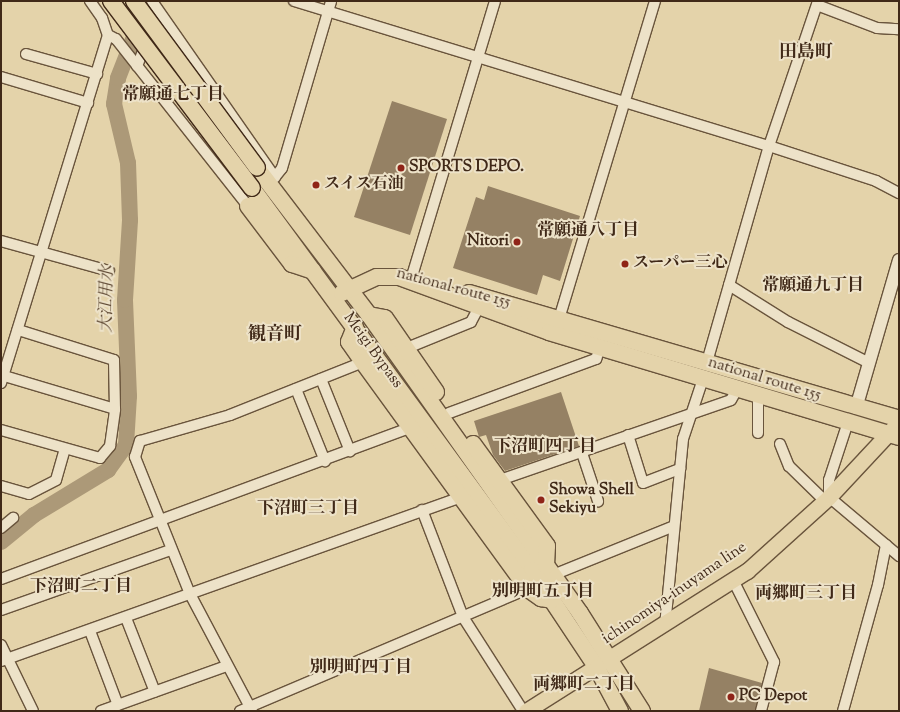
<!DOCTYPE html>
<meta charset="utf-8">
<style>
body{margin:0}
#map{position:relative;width:900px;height:712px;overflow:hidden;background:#e4d3aa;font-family:"Sorts Mill Goudy","Noto Serif JP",serif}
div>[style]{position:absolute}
.river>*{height:16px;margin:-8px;padding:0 8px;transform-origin:8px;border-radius:8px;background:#ac9978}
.building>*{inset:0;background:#958164}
.roads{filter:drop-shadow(1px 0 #69543c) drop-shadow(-1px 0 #69543c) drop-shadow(0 1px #69543c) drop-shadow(0 -1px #69543c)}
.minor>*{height:10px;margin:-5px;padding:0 5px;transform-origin:5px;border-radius:5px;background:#ede2c8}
.tertiary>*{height:12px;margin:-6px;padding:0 6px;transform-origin:6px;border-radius:6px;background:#ede2c8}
.primary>*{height:15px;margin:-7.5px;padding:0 7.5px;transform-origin:7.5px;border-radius:7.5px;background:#e4d3aa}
.trunk>*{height:16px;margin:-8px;padding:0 8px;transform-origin:8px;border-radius:8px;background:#e4d3aa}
.bridges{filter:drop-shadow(1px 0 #402918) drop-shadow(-1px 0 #402918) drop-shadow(0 1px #402918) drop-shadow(0 -1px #402918)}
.trunk-bridge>*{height:16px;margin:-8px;padding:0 8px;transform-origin:8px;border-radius:8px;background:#e4d3aa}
.dots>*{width:11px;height:11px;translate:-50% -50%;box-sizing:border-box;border:2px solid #ede2c8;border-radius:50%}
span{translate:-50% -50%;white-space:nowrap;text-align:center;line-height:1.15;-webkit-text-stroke:4px #ede2c8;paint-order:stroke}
.poi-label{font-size:16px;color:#402918;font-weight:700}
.left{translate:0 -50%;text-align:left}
.right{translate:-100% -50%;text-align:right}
.street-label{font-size:16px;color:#402918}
.neighbourhood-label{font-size:17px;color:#402918;font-weight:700}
.water-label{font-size:17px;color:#5b4530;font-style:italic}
.quarter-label{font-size:18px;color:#402918;font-weight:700}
.frame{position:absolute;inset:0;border:2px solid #402918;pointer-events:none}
</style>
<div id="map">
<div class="river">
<i style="left:1px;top:542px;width:43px;rotate:-39.3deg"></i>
<i style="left:34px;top:515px;width:87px;rotate:-31.3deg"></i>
<i style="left:108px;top:470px;width:31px;rotate:-54deg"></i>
<i style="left:126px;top:445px;width:49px;rotate:-86.5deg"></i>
<i style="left:129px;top:396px;width:96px;rotate:-92.4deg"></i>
<i style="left:125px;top:300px;width:80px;rotate:-86.4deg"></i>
<i style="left:130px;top:220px;width:57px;rotate:-92deg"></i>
<i style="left:128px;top:163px;width:61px;rotate:-103.3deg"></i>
<i style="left:114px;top:104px;width:26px;rotate:-81deg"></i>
<i style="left:118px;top:78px;width:83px;rotate:-68.7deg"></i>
</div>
<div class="building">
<i style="clip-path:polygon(392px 101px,447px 119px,410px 235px,354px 217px)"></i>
<i style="clip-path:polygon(488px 186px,580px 216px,560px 281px,543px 275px,537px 295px,453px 268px,476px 197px,484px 200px)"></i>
<i style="clip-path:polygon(561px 392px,579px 446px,505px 471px,493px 455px,486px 435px,479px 437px,474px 421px)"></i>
<i style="clip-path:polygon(709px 668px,762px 683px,755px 711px,699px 711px)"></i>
</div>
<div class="roads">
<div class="minor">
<i style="left:90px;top:1px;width:21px;rotate:55deg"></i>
<i style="left:102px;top:18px;width:18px;rotate:71deg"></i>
<i style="left:108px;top:35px;width:9px;rotate:27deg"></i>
<i style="left:116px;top:39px;width:213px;rotate:51.7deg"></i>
<i style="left:152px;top:1px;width:215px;rotate:55.1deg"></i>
<i style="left:275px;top:177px;width:11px;rotate:-52deg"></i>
<i style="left:282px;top:168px;width:174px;rotate:-73.6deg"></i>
<i style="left:294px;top:1px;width:497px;rotate:17deg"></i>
<i style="left:769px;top:146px;width:113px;rotate:18.1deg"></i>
<i style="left:876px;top:181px;width:26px;rotate:28deg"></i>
<i style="left:817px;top:5px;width:64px;rotate:21deg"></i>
<i style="left:877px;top:28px;width:22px;rotate:3deg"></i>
<i style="left:26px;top:54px;width:74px;rotate:15.7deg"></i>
<i style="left:137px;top:66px;width:45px;rotate:-68deg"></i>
<i style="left:1px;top:77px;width:91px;rotate:16.6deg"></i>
<i style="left:1px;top:241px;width:112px;rotate:15.5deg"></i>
<i style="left:412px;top:276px;width:287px;rotate:-73.2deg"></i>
<i style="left:729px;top:285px;width:70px;rotate:32.1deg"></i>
<i style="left:788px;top:322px;width:91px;rotate:26.8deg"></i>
<i style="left:559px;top:319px;width:332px;rotate:-73.2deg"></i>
<i style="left:407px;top:348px;width:69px;rotate:-22.1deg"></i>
<i style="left:471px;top:322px;width:17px;rotate:-62deg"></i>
<i style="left:707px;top:362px;width:225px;rotate:-74deg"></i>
<i style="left:769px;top:146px;width:153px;rotate:-71.3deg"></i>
<i style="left:1px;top:375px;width:119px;rotate:16.6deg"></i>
<i style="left:321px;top:379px;width:78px;rotate:68.1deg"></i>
<i style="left:1px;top:383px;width:364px;rotate:-72.9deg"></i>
<i style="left:296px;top:389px;width:78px;rotate:68.1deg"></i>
<i style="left:449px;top:413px;width:157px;rotate:-20.2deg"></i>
<i style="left:596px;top:359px;width:12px;rotate:-70deg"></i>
<i style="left:848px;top:422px;width:61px;rotate:108.1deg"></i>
<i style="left:829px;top:480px;width:17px;rotate:90deg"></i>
<i style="left:829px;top:497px;width:92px;rotate:40.1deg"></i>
<i style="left:1px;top:430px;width:103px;rotate:15.8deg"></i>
<i style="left:100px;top:458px;width:16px;rotate:-50deg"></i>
<i style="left:110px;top:446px;width:37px;rotate:-82deg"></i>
<i style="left:115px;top:409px;width:49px;rotate:-91.2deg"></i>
<i style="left:114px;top:360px;width:101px;rotate:-162.6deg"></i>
<i style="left:758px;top:433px;width:38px;rotate:-90deg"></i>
<i style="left:628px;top:435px;width:50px;rotate:72.6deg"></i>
<i style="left:643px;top:483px;width:40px;rotate:-21deg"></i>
<i style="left:780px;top:444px;width:24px;rotate:68deg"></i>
<i style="left:789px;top:466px;width:50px;rotate:44.2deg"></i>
<i style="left:582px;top:453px;width:51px;rotate:71.6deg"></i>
<i style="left:500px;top:480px;width:244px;rotate:-19.1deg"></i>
<i style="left:731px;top:400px;width:13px;rotate:-61deg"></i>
<i style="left:1px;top:486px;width:29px;rotate:16deg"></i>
<i style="left:29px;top:494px;width:30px;rotate:-27deg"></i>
<i style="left:56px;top:480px;width:32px;rotate:-74deg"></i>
<i style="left:422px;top:510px;width:115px;rotate:69deg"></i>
<i style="left:463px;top:617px;width:112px;rotate:57.4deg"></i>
<i style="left:1px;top:528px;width:16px;rotate:-40deg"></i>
<i style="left:553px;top:575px;width:128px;rotate:-22deg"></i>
<i style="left:1px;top:579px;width:436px;rotate:-20.3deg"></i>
<i style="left:733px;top:580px;width:92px;rotate:63.4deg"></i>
<i style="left:774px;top:662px;width:51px;rotate:104.9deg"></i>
<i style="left:1px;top:610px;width:179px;rotate:-19.5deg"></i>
<i style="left:126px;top:618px;width:79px;rotate:68.6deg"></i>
<i style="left:665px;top:626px;width:188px;rotate:-84.5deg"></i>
<i style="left:683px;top:439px;width:63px;rotate:-71.6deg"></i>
<i style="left:90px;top:631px;width:79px;rotate:69.3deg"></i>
<i style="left:1px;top:645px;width:73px;rotate:64.1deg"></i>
<i style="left:1px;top:661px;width:488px;rotate:-19.6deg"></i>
<i style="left:101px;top:711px;width:134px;rotate:-19.7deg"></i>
<i style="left:240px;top:711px;width:313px;rotate:-23deg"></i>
<i style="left:252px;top:711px;width:132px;rotate:-117.9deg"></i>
<i style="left:190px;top:594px;width:148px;rotate:-111.9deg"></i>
<i style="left:135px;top:457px;width:17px;rotate:-73deg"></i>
<i style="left:140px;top:441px;width:94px;rotate:-16.1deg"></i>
<i style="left:230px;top:415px;width:143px;rotate:-21.7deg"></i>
<i style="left:843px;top:711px;width:131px;rotate:-74.5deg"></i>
<i style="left:878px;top:585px;width:41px;rotate:-78.7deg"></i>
</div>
<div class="tertiary">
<i style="left:856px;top:408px;width:154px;rotate:-73.8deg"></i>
</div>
<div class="primary">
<i style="left:526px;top:711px;width:262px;rotate:-32.4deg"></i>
<i style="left:747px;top:571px;width:110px;rotate:-42.1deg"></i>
<i style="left:829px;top:497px;width:103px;rotate:-47deg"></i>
</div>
<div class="trunk">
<i style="left:257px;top:168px;width:185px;rotate:52.7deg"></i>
<i style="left:369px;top:315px;width:365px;rotate:54.7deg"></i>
<i style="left:580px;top:613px;width:116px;rotate:57.7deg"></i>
<i style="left:252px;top:188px;width:474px;rotate:53.8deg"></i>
<i style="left:532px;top:570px;width:118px;rotate:56.4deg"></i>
<i style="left:597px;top:668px;width:49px;rotate:61.9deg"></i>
<i style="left:248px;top:206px;width:73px;rotate:52.8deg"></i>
<i style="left:292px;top:264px;width:22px;rotate:18deg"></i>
<i style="left:342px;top:293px;width:38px;rotate:-25deg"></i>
<i style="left:377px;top:277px;width:22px"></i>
<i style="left:399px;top:277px;width:160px;rotate:20.1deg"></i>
<i style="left:549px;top:332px;width:365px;rotate:16.7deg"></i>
<i style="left:469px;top:293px;width:448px;rotate:16.3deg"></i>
<i style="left:369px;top:315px;width:16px;rotate:11deg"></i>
<i style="left:385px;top:318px;width:90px;rotate:55.4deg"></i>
<i style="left:355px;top:327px;width:16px;rotate:112deg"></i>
<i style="left:349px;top:342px;width:24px;rotate:55deg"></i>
<i style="left:363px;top:362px;width:281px;rotate:54deg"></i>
<i style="left:528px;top:589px;width:16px;rotate:35deg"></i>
<i style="left:541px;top:598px;width:11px;rotate:10deg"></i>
<i style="left:473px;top:444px;width:126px;rotate:54deg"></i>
<i style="left:547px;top:546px;width:20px;rotate:93deg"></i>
</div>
</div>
<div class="bridges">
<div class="trunk-bridge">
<i style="left:111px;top:1px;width:234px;rotate:53deg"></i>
<i style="left:134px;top:1px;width:207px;rotate:53.6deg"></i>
</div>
</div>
<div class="dots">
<i style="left:401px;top:168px;background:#8f2418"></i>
<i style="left:316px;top:185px;background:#8f2418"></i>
<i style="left:517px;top:242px;background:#8f2418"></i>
<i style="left:625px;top:264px;background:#8f2418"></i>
<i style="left:541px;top:500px;background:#8f2418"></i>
<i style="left:731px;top:697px;background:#8f2418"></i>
</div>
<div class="poi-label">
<span class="left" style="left:409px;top:168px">SPORTS DEPO.</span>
<span class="left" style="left:324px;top:185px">スイス石油</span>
<span class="right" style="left:509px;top:242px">Nitori</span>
<span class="left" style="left:633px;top:264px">スーパー三心</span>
<span class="left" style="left:549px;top:500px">Showa Shell<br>Sekiyu</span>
<span class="left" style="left:739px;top:697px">PC Depot</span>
</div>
<div class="street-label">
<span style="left:453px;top:289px;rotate:15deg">national route 155</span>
<span style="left:372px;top:351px;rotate:54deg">Meigi Bypass</span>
<span style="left:764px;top:380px;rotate:17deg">national route 155</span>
<span style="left:675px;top:594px;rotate:-34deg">ichinomiya-inuyama line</span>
</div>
<div class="neighbourhood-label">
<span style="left:173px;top:96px">常願通七丁目</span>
<span style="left:588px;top:232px">常願通八丁目</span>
<span style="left:813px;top:287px">常願通九丁目</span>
<span style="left:545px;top:448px">下沼町四丁目</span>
<span style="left:308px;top:510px">下沼町三丁目</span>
<span style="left:81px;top:588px">下沼町二丁目</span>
<span style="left:543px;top:593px">別明町五丁目</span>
<span style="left:806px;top:595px">両郷町三丁目</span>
<span style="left:361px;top:669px">別明町四丁目</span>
<span style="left:584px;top:686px">両郷町二丁目</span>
</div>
<div class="water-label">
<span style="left:108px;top:299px;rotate:-89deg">大江用水</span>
</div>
<div class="quarter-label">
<span style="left:806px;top:53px">田島町</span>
<span style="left:275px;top:335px">観音町</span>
</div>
<div class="frame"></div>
</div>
